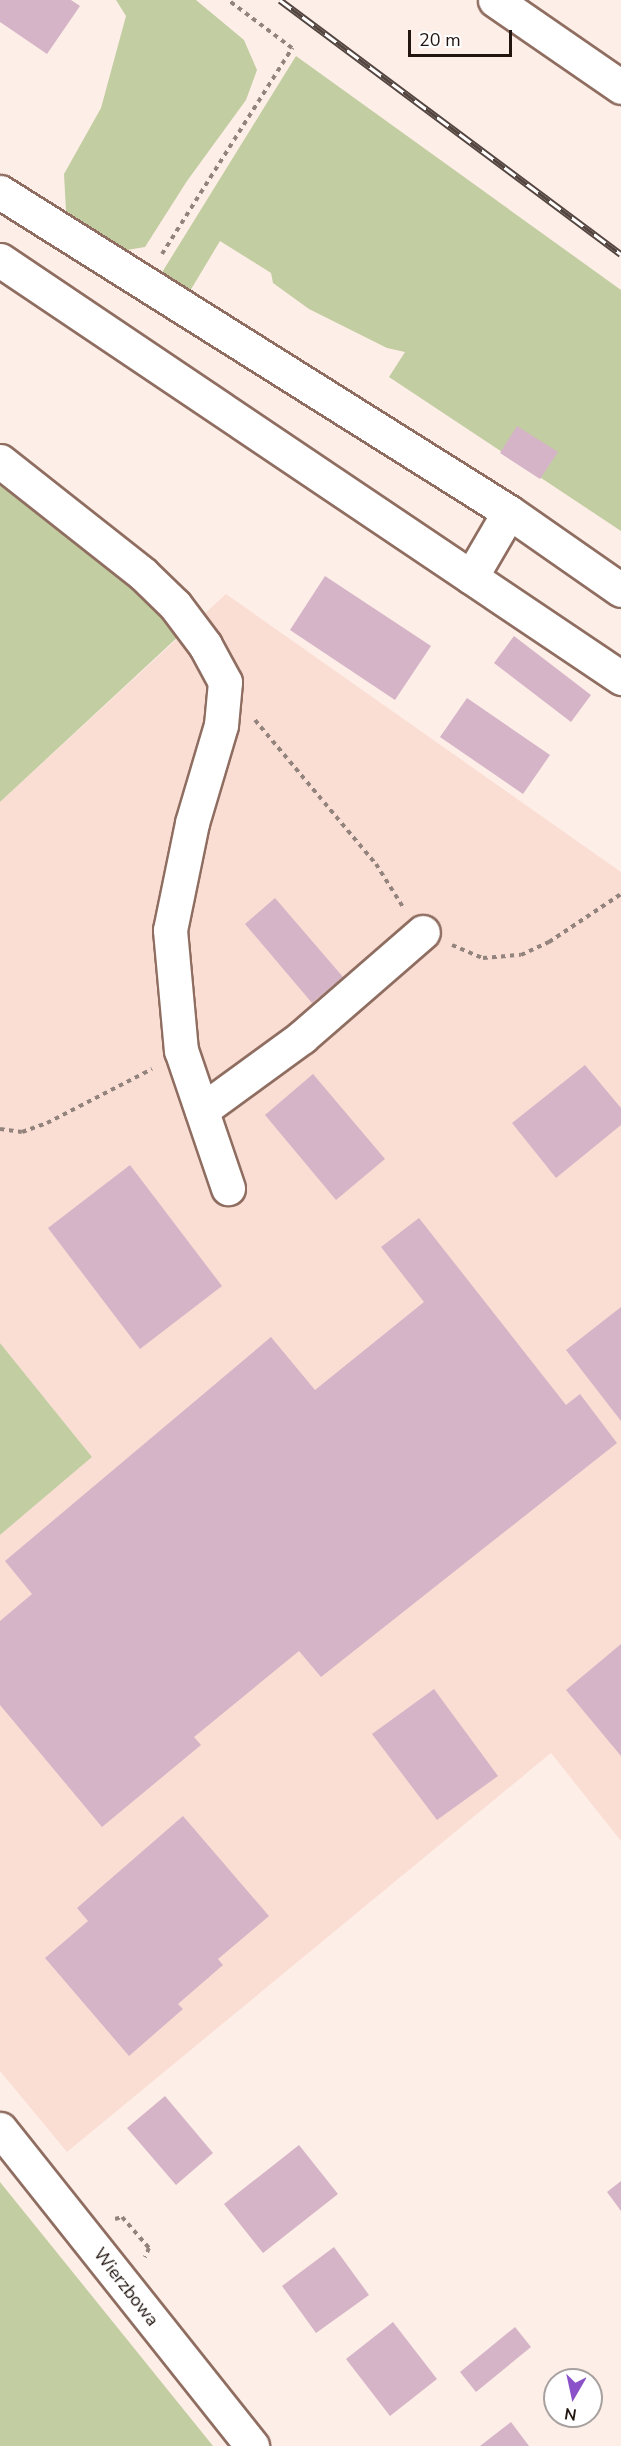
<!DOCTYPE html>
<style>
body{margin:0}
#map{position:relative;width:621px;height:2446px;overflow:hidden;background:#feeee8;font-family:"Nunito Sans",sans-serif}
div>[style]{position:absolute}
.built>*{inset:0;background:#faded4}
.green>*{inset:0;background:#c2cda1}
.building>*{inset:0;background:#d5b4c7}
.path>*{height:4px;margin-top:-2px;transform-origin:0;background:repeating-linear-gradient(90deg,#92837d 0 4.5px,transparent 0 9px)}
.roads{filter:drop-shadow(2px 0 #8f6e61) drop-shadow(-2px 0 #8f6e61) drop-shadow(0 2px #8f6e61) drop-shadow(0 -2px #8f6e61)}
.minor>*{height:33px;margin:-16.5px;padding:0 16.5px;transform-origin:16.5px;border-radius:16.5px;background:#fff}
.rail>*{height:7px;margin-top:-3.5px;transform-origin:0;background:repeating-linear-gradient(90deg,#fff 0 14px,#534540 0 28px);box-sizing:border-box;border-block:2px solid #534540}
span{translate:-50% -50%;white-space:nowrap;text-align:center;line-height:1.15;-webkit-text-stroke:5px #fff;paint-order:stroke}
.street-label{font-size:18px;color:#221510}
.north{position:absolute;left:543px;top:2368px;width:60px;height:60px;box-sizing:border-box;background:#fff;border:2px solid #a7a19f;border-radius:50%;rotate:189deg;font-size:16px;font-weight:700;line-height:24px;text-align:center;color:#221510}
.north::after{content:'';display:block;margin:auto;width:21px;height:27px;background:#8a51c8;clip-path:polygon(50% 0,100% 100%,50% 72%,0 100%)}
.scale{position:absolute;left:408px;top:30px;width:104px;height:27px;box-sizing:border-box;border:3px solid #221510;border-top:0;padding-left:8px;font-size:18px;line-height:21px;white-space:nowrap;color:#221510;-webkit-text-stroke:4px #fff;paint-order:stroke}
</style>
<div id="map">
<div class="built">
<i style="clip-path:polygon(226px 594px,621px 872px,621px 1841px,551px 1753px,67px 2152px,0 2071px,0 1535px,92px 1457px,0 1343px,0 802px)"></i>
</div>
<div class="green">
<i style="clip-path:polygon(116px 0,196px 0,244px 40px,257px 70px,246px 100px,187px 181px,145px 247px,127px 250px,66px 211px,64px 174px,101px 108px,126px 16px)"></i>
<i style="clip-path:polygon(296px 56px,621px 290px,621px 531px,389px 377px,405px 352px,387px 348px,309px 309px,273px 283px,271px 273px,220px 241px,190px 291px,161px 274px)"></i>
<i style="clip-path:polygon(0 477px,143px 585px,181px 634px,0 802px)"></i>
<i style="clip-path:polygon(0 1343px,92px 1457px,0 1535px)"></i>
<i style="clip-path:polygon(0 2182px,213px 2446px,0 2446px)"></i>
</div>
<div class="building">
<i style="clip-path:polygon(0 0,71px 0,80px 6px,47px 54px,0 22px)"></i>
<i style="clip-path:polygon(517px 426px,558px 452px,540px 479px,500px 453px)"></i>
<i style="clip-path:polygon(325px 576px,431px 646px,395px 700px,290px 630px)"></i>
<i style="clip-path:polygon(514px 636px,591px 695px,571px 722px,494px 663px)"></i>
<i style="clip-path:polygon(467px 698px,550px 755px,523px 794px,440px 737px)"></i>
<i style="clip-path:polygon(275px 898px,343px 977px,312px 1003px,245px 924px)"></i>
<i style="clip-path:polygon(585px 1065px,621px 1108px,621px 1125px,556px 1178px,512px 1123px)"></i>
<i style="clip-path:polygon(313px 1074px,385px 1159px,336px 1200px,265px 1115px)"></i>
<i style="clip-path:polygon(130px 1165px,222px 1286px,140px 1349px,48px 1228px)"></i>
<i style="clip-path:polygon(419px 1218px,566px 1405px,580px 1394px,617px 1443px,321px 1677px,299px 1651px,194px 1737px,201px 1745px,102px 1827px,0 1705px,0 1621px,32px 1594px,5px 1561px,271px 1337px,315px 1390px,424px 1302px,381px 1247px)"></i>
<i style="clip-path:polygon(621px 1307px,621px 1421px,566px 1350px)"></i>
<i style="clip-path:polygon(621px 1644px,621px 1756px,566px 1690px)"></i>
<i style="clip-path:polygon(434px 1689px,498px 1776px,437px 1820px,372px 1734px)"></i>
<i style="clip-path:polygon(183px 1816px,269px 1916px,218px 1959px,223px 1965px,178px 2004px,183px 2009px,129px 2056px,45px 1958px,88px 1921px,77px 1908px)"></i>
<i style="clip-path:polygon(165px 2096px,213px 2153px,176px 2185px,127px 2128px)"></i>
<i style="clip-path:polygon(299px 2145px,338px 2194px,263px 2253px,224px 2204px)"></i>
<i style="clip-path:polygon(621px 2181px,621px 2211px,607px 2192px)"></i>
<i style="clip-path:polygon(334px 2247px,369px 2295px,316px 2333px,282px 2286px)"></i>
<i style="clip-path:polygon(393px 2322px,437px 2379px,390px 2416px,346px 2359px)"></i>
<i style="clip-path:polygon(515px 2327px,531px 2347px,476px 2392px,460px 2372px)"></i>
<i style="clip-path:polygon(511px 2422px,529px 2446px,480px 2446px)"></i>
</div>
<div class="path">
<i style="left:162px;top:254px;width:244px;rotate:-57.7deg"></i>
<i style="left:292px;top:48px;width:80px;rotate:-143.1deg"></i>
<i style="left:255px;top:720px;width:188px;rotate:50deg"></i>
<i style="left:376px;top:864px;width:51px;rotate:57.9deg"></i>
<i style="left:452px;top:945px;width:34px;rotate:23deg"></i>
<i style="left:483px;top:958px;width:38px;rotate:-5deg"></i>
<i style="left:521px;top:955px;width:31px;rotate:-25deg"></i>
<i style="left:549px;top:942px;width:87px;rotate:-33.7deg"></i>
<i style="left:0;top:1129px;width:22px;rotate:8deg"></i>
<i style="left:22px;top:1132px;width:27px;rotate:-20deg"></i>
<i style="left:47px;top:1123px;width:118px;rotate:-27.2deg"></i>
<i style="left:115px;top:2219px;width:7px;rotate:-16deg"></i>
<i style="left:122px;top:2217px;width:41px;rotate:48.9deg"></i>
<i style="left:149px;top:2248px;width:10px;rotate:114deg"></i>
</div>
<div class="roads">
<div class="minor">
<i style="left:495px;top:0;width:153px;rotate:34.6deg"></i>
<i style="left:0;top:192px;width:601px;rotate:32.16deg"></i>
<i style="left:509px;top:512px;width:136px;rotate:34.9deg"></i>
<i style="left:0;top:260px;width:749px;rotate:33.94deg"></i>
<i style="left:0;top:461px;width:182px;rotate:38.3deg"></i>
<i style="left:143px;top:574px;width:45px;rotate:44.1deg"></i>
<i style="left:175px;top:605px;width:50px;rotate:53.1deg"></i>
<i style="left:205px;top:645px;width:42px;rotate:61.6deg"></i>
<i style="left:225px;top:682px;width:43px;rotate:95.3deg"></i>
<i style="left:221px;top:725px;width:102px;rotate:106.5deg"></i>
<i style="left:192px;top:823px;width:109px;rotate:101.6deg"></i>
<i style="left:170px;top:930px;width:121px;rotate:84.8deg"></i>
<i style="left:181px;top:1050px;width:146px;rotate:71.2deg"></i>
<i style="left:471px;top:577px;width:75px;rotate:-59.7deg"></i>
<i style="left:202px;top:1110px;width:124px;rotate:-36.1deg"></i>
<i style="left:302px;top:1037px;width:160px;rotate:-41deg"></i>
<i style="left:0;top:2129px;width:405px;rotate:51.5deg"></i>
</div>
</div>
<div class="rail">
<i style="left:280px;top:0;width:425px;rotate:36.7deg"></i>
</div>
<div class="street-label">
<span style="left:126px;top:2287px;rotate:52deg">Wierzbowa</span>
</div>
<div class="north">N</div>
<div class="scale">20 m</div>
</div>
